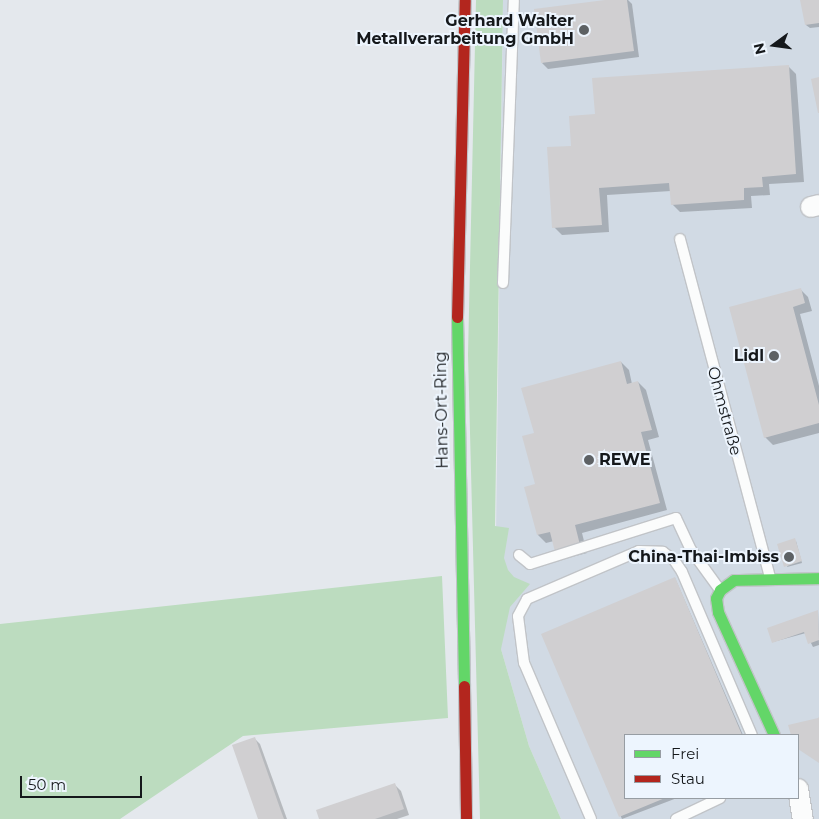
<!DOCTYPE html>
<meta charset="utf-8">
<style>
body{margin:0}
#map{position:relative;width:819px;height:819px;overflow:hidden;background:#e4e8ed;font-family:Montserrat,sans-serif}
div>[style]{position:absolute}
.built>*{inset:0;background:#d1dae4}
.green>*{inset:0;background:#bcdcbf}
.shadow>*{inset:0;background:#0003}
.building>*{inset:0;background:#d0cfd1}
.roads{filter:drop-shadow(1px 0 #c1c4c8) drop-shadow(-1px 0 #c1c4c8) drop-shadow(0 1px #c1c4c8) drop-shadow(0 -1px #c1c4c8)}
.lane>*{height:10px;margin:-5px;padding:0 5px;transform-origin:5px;border-radius:5px;background:#fbfcfc}
.street>*{height:20px;margin:-10px;padding:0 10px;transform-origin:10px;border-radius:10px;background:#fbfcfc}
.fast>*{height:11px;margin:-5.5px;padding:0 5.5px;transform-origin:5.5px;border-radius:5.5px;background:#63d668}
.jam>*{height:11px;margin:-5.5px;padding:0 5.5px;transform-origin:5.5px;border-radius:5.5px;background:#b3261e}
.dots>*{width:14px;height:14px;translate:-50% -50%;box-sizing:border-box;border:2px solid #edf5fe;border-radius:50%}
span{translate:-50% -50%;white-space:nowrap;text-align:center;line-height:1.15;-webkit-text-stroke:4px #edf5fe;paint-order:stroke}
.poi-label{font-size:16px;color:#15181b;font-weight:700}
.right{translate:-100% -50%;text-align:right}
.left{translate:0 -50%;text-align:left}
.street-label{font-size:16px;color:#15181b}
.legend{position:absolute;left:624px;top:734px;width:175px;height:65px;box-sizing:border-box;background:#edf5fe;border:1px solid #979da3;margin:0;padding:6px 9px;list-style:none;font-size:15px;color:#15181b}
.legend li{display:flex;align-items:center;gap:10px;height:25px}
.legend b{width:25px;border:1px solid #979da3}
.north{position:absolute;left:749px;top:20px;width:50px;height:50px;-webkit-text-stroke:4px #edf5fe;paint-order:stroke;rotate:256deg;font-size:14px;font-weight:700;line-height:20px;text-align:center;color:#15181b}
.north::after{content:'';display:block;margin:auto;width:18px;height:22px;background:#15181b;clip-path:polygon(50% 0,100% 100%,50% 72%,0 100%)}
.scale{position:absolute;left:20px;top:776px;width:122px;height:22px;box-sizing:border-box;border:2px solid #15181b;border-top:0;padding-left:6px;font-size:15px;line-height:18px;white-space:nowrap;color:#15181b;-webkit-text-stroke:4px #edf5fe;paint-order:stroke}
</style>
<div id="map">
<div class="built">
<i style="clip-path:polygon(evenodd,503px 0,819px 0,819px 819px,561px 819px,529px 746px,501px 649px,495px 613px,503px 0,625px 735px,798px 735px,798px 798px,625px 798px,625px 735px)"></i>
</div>
<div class="green">
<i style="clip-path:polygon(476px 0,503px 0,495px 526px,509px 528px,504px 558px,508px 570px,514px 577px,530px 584px,510px 607px,501px 649px,529px 746px,561px 819px,480px 819px,468px 355px)"></i>
<i style="clip-path:polygon(442px 576px,448px 718px,243px 736px,120px 819px,0 819px,0 624px)"></i>
</div>
<div class="shadow">
<i style="clip-path:polygon(615px 0,628px 0,632px 4px,639px 57px,548px 69px,542px 63px)"></i>
<i style="clip-path:polygon(802px 0,819px 0,819px 27px,810px 28px,806px 25px)"></i>
<i style="clip-path:polygon(788px 66px,796px 74px,804px 182px,769px 184px,770px 195px,751px 196px,752px 208px,680px 212px,672px 204px,671px 191px,607px 195px,609px 232px,562px 235px,554px 227px,572px 147px,596px 116px)"></i>
<i style="clip-path:polygon(800px 289px,808px 297px,812px 311px,800px 314px,819px 386px,819px 433px,773px 445px,765px 437px,730px 308px)"></i>
<i style="clip-path:polygon(621px 362px,629px 370px,632px 384px,638px 382px,646px 390px,659px 437px,648px 440px,667px 510px,582px 533px,587px 553px,564px 559px,556px 551px,554px 541px,546px 543px,538px 535px,535px 434px)"></i>
<i style="clip-path:polygon(796px 541px,802px 563px,787px 567px)"></i>
<i style="clip-path:polygon(675px 578px,743px 735px,625px 735px,625px 798px,677px 798px,622px 819px,543px 635px)"></i>
<i style="clip-path:polygon(818px 611px,819px 645px,813px 647px,806px 633px,773px 642px)"></i>
<i style="clip-path:polygon(255px 739px,260px 744px,287px 819px,260px 819px)"></i>
<i style="clip-path:polygon(395px 785px,401px 791px,409px 815px,397px 819px,320px 819px)"></i>
</div>
<div class="building">
<i style="clip-path:polygon(605px 0,627px 0,634px 51px,541px 63px,534px 9px)"></i>
<i style="clip-path:polygon(800px 0,819px 0,819px 23px,805px 25px)"></i>
<i style="clip-path:polygon(789px 65px,796px 174px,762px 177px,763px 187px,744px 188px,744px 200px,671px 205px,669px 183px,599px 188px,602px 225px,552px 228px,547px 147px,571px 146px,569px 116px,595px 114px,592px 78px)"></i>
<i style="clip-path:polygon(819px 77px,819px 113px,818px 113px,811px 79px)"></i>
<i style="clip-path:polygon(801px 288px,805px 303px,793px 307px,819px 405px,819px 423px,764px 438px,729px 307px)"></i>
<i style="clip-path:polygon(621px 361px,627px 384px,638px 381px,652px 430px,641px 432px,660px 503px,575px 525px,580px 545px,555px 552px,550px 532px,537px 535px,524px 487px,535px 484px,522px 436px,534px 433px,521px 388px)"></i>
<i style="clip-path:polygon(795px 538px,802px 561px,784px 567px,777px 544px)"></i>
<i style="clip-path:polygon(675px 577px,742px 735px,625px 735px,625px 798px,665px 798px,619px 817px,541px 634px)"></i>
<i style="clip-path:polygon(818px 610px,819px 640px,808px 644px,804px 632px,772px 643px,767px 628px)"></i>
<i style="clip-path:polygon(818px 718px,819px 717px,819px 763px,798px 749px,798px 735px,791px 735px,788px 725px)"></i>
<i style="clip-path:polygon(255px 737px,281px 811px,284px 819px,258px 819px,232px 745px)"></i>
<i style="clip-path:polygon(395px 783px,404px 809px,375px 819px,319px 819px,316px 810px)"></i>
</div>
<div class="roads">
<div class="lane">
<i style="left:680px;top:239px;width:351px;rotate:75.1deg"></i>
<i style="left:503px;top:283px;width:283px;rotate:-87.8deg"></i>
<i style="left:519px;top:555px;width:14px;rotate:39deg"></i>
<i style="left:530px;top:564px;width:153px;rotate:-17.5deg"></i>
<i style="left:676px;top:518px;width:35px;rotate:65deg"></i>
<i style="left:691px;top:550px;width:49px;rotate:54.1deg"></i>
<i style="left:591px;top:819px;width:170px;rotate:-113.2deg"></i>
<i style="left:524px;top:663px;width:47px;rotate:-97.3deg"></i>
<i style="left:518px;top:616px;width:19px;rotate:-62deg"></i>
<i style="left:527px;top:599px;width:122px;rotate:-23.2deg"></i>
<i style="left:639px;top:551px;width:24px;rotate:2deg"></i>
<i style="left:663px;top:552px;width:14px;rotate:36deg"></i>
<i style="left:674px;top:560px;width:14px;rotate:56deg"></i>
<i style="left:682px;top:572px;width:177px;rotate:66.8deg"></i>
<i style="left:676px;top:819px;width:49px;rotate:-25.5deg"></i>
</div>
<div class="street">
<i style="left:811px;top:207px;width:8px;rotate:-14deg"></i>
<i style="left:798px;top:789px;width:30px;rotate:81deg"></i>
</div>
<div class="fast">
<i style="left:457px;top:317px;width:369px;rotate:88.9deg"></i>
<i style="left:774px;top:735px;width:135px;rotate:-114.5deg"></i>
<i style="left:718px;top:612px;width:14px;rotate:-98deg"></i>
<i style="left:716px;top:598px;width:9px;rotate:-63deg"></i>
<i style="left:720px;top:590px;width:17px;rotate:-36deg"></i>
<i style="left:734px;top:580px;width:85px;rotate:-1.3deg"></i>
</div>
<div class="jam">
<i style="left:457px;top:317px;width:317px;rotate:-88.6deg"></i>
<i style="left:464px;top:686px;width:133px;rotate:89.1deg"></i>
</div>
</div>
<div class="dots">
<i style="left:584px;top:30px;background:#5d6164"></i>
<i style="left:774px;top:356px;background:#5d6164"></i>
<i style="left:589px;top:460px;background:#5d6164"></i>
<i style="left:789px;top:557px;background:#5d6164"></i>
</div>
<div class="poi-label">
<span class="right" style="left:574px;top:30px">Gerhard Walter<br>Metallverarbeitung GmbH</span>
<span class="right" style="left:764px;top:356px">Lidl</span>
<span class="left" style="left:599px;top:460px">REWE</span>
<span class="right" style="left:779px;top:557px">China-Thai-Imbiss</span>
</div>
<div class="street-label">
<span style="left:442px;top:410px;rotate:-91deg">Hans-Ort-Ring</span>
<span style="left:724px;top:411px;rotate:75deg">Ohmstraße</span>
</div>
<ul class="legend">
<li><b style="height:6px;background:#63d668"></b>Frei</li>
<li><b style="height:6px;background:#b3261e"></b>Stau</li>
</ul>
<div class="north">N</div>
<div class="scale">50 m</div>
</div>
